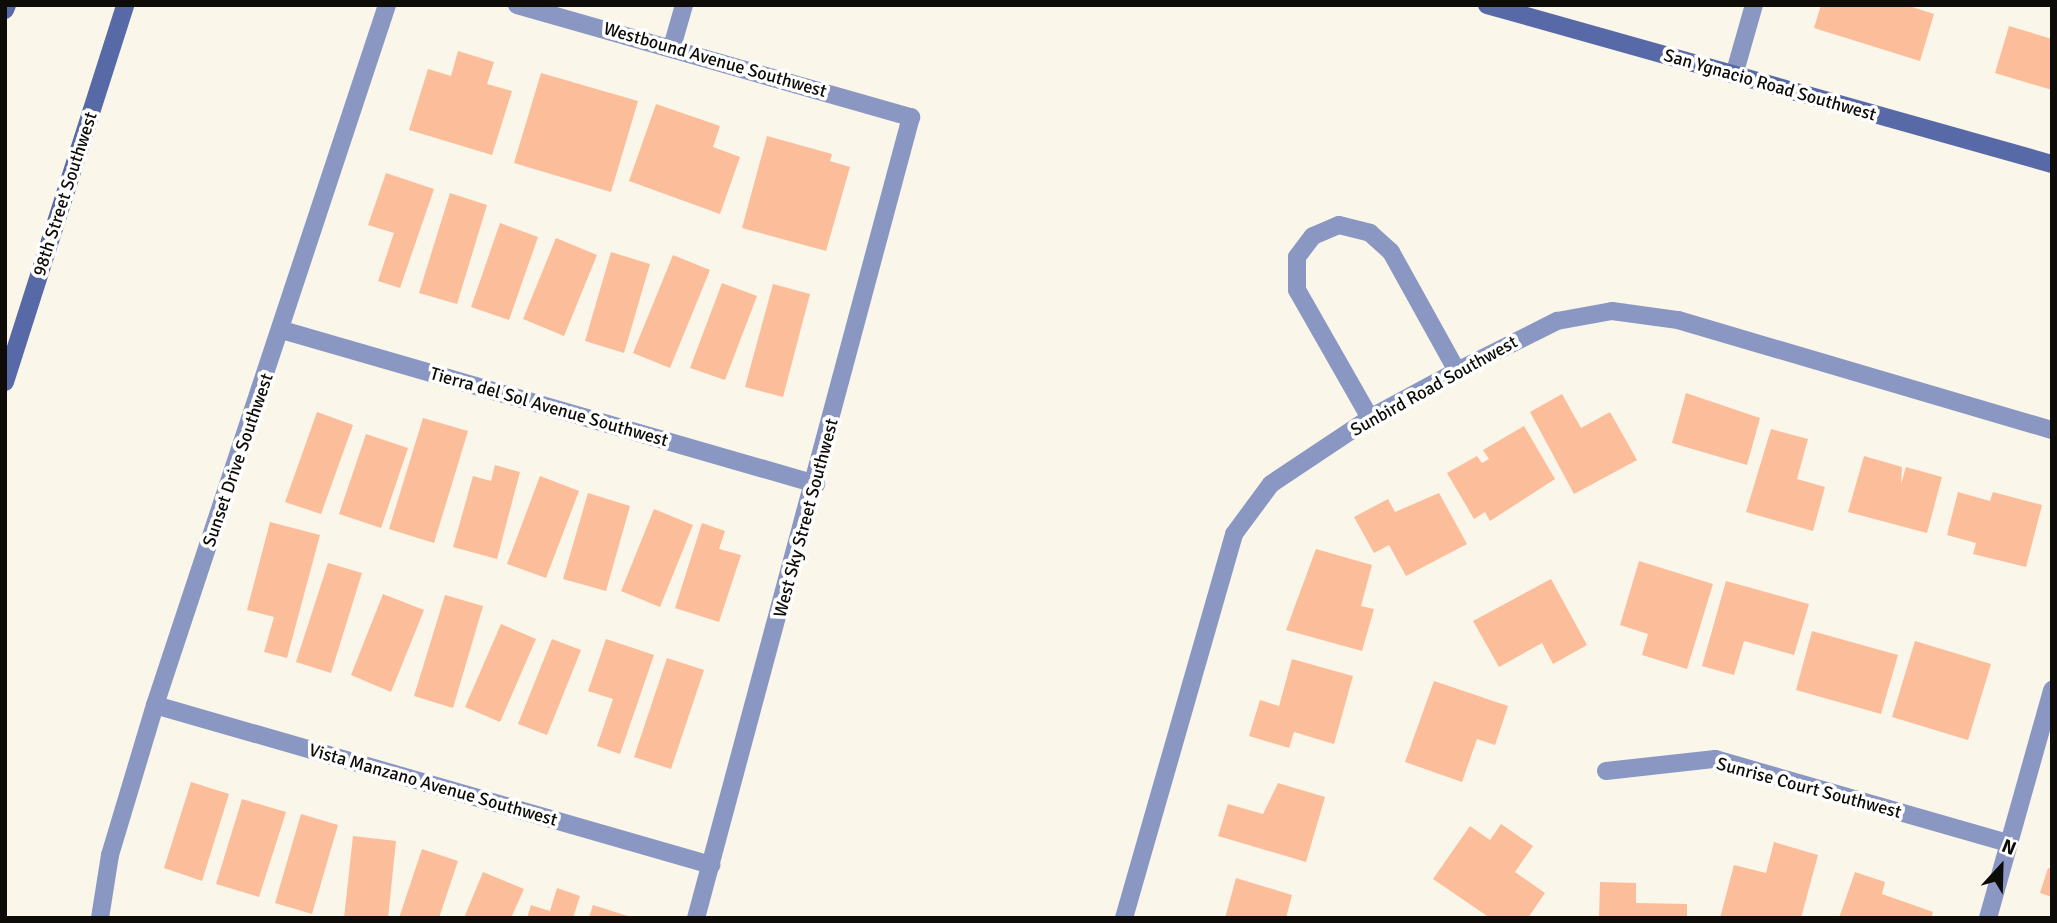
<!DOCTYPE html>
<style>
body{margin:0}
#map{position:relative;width:2057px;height:923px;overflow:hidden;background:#faf6ea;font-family:Signika,sans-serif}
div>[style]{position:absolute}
.building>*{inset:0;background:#fcbd9b}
.street>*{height:18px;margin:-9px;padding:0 9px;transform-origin:9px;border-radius:9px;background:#8a97c3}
.secondary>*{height:18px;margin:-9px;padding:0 9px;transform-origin:9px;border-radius:9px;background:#5869a7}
span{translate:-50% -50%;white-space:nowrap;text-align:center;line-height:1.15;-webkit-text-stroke:7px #fff;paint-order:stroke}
.street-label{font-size:18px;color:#0d0c08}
.frame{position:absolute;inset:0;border:7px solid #0d0c08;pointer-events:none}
.north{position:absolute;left:1966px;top:832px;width:70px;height:70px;-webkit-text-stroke:5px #fff;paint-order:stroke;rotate:22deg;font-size:19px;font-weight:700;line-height:28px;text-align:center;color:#0d0c08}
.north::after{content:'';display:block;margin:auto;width:24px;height:32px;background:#0d0c08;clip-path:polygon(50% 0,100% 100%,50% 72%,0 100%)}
</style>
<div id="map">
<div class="building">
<i style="clip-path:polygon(1821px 5px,1906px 5px,1934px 14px,1920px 61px,1814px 28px)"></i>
<i style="clip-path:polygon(2009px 26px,2052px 39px,2052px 90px,1995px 73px)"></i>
<i style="clip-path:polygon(458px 51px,494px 62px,487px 84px,512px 91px,492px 155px,409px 130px,428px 69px,451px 76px)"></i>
<i style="clip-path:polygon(541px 73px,638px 101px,611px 192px,514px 163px)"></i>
<i style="clip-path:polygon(656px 104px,720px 126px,713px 147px,740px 157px,720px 214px,629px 181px)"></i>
<i style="clip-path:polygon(767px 136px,832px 154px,830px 161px,850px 167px,826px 251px,742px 228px)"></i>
<i style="clip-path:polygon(386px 173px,434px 189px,400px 288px,378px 281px,394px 233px,368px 225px)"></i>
<i style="clip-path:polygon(450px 193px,487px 205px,457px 304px,419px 293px)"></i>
<i style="clip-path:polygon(500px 223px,538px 237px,509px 320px,471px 307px)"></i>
<i style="clip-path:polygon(556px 238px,597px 255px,564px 336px,523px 319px)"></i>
<i style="clip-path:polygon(611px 252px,650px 264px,624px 353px,585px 341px)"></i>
<i style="clip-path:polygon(673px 255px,710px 270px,670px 368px,633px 353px)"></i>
<i style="clip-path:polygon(722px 283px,757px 296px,725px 380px,690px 368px)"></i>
<i style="clip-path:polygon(773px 284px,810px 294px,783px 397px,745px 387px)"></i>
<i style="clip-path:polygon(1686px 393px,1760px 418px,1747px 465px,1672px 443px)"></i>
<i style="clip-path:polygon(1562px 394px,1581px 428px,1610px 412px,1637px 460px,1574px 494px,1530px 412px)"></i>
<i style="clip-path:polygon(317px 412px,353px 425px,321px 514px,285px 502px)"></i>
<i style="clip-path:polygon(423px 418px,468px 431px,434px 543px,389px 529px)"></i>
<i style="clip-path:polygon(1524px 426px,1555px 479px,1490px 521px,1485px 512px,1474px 519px,1447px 473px,1477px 456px,1482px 463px,1489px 459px,1483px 450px)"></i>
<i style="clip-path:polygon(1771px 429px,1808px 439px,1797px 479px,1825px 487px,1813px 531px,1746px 512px)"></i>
<i style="clip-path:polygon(366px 434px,408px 448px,381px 528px,339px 514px)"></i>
<i style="clip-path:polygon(1864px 456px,1902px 467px,1901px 484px,1906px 467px,1942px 477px,1927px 533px,1848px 512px)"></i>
<i style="clip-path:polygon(495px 465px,520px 472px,497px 559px,453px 547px,473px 476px,491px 481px)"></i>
<i style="clip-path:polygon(540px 476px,579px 491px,546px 578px,507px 564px)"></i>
<i style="clip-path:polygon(1958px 492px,1990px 501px,1993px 492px,2042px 505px,2026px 567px,1973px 554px,1976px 543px,1947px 535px)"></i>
<i style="clip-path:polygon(588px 493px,630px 506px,606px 591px,563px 579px)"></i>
<i style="clip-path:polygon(1439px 493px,1467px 544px,1406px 576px,1389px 545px,1374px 553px,1354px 517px,1388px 499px,1395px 512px)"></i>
<i style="clip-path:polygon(654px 509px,693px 525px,660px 607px,621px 591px)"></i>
<i style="clip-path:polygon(270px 522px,320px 535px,287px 658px,264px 652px,274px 617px,247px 610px)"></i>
<i style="clip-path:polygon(702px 523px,725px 531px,719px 549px,741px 555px,719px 622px,675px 608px)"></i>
<i style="clip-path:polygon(1316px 549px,1372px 565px,1361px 606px,1374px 609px,1362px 651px,1286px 630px)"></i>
<i style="clip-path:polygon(1639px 561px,1713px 584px,1687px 669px,1642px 655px,1648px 634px,1620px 625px)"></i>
<i style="clip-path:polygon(328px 563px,362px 573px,331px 673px,296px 662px)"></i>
<i style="clip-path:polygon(1551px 579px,1587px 645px,1553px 664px,1542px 643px,1499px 667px,1473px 621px)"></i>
<i style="clip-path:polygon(1726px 581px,1809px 604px,1794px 655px,1744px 641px,1734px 675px,1702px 666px)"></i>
<i style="clip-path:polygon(383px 594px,424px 610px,391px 692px,351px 675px)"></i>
<i style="clip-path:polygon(445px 595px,483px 606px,453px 708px,414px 696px)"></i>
<i style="clip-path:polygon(501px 624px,536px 639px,500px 722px,465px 707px)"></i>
<i style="clip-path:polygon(1812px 631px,1898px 655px,1881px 714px,1796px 690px)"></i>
<i style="clip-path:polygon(552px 639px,581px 650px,547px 735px,518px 724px)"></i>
<i style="clip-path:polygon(606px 639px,654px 655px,620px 754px,597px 746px,613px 699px,588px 691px)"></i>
<i style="clip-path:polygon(1915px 641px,1991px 664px,1968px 740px,1892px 717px)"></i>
<i style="clip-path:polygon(667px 658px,704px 670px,671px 769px,634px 757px)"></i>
<i style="clip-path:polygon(1292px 659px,1353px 676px,1334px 744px,1294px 732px,1289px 748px,1249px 736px,1260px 700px,1279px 706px)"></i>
<i style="clip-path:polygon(1434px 681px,1508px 706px,1495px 745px,1477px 739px,1462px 782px,1405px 762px)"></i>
<i style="clip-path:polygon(191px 782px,229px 794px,202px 881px,164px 868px)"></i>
<i style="clip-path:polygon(1278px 783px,1325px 797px,1306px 862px,1218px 836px,1228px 804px,1263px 814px)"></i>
<i style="clip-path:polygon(242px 799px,286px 812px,259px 897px,216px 884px)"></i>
<i style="clip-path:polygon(301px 814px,338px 825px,312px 914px,275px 903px)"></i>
<i style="clip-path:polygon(1501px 824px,1533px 846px,1515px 872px,1545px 893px,1528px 918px,1490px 918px,1433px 879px,1470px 826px,1490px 840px)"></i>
<i style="clip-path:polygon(353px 836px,396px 841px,388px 918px,344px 918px)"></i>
<i style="clip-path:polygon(1774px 842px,1818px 855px,1801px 918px,1720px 918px,1734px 865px,1766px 873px)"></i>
<i style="clip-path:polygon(422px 849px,458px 861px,439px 918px,399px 918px)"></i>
<i style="clip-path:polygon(2048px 868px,2052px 869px,2052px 897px,2040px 893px)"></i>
<i style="clip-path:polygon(483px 872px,524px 889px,511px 918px,464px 918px)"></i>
<i style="clip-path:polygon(1855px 872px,1885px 882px,1882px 894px,1933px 912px,1931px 918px,1839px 918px)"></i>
<i style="clip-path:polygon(1236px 878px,1292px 895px,1286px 918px,1225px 918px)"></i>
<i style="clip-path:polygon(1600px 882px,1636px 883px,1636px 903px,1687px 904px,1687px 918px,1599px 918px)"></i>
<i style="clip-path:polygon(557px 888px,580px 896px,573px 918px,527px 918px,531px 905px,550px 911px)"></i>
<i style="clip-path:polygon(593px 905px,631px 917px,631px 918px,589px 918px)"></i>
</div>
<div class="street">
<i style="left:517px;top:5px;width:410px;rotate:15.9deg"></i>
<i style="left:911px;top:117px;width:829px;rotate:105.02deg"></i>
<i style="left:672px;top:47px;width:44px;rotate:-74.1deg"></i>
<i style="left:1734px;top:75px;width:73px;rotate:-74.1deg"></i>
<i style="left:282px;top:330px;width:556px;rotate:16.09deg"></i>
<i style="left:1370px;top:418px;width:147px;rotate:-119.7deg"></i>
<i style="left:1297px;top:290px;width:33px;rotate:-90deg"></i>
<i style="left:1297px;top:257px;width:26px;rotate:-53deg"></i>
<i style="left:1313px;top:236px;width:28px;rotate:-23deg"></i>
<i style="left:1339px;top:225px;width:32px;rotate:14deg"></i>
<i style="left:1370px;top:233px;width:28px;rotate:42deg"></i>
<i style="left:1391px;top:252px;width:136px;rotate:61deg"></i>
<i style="left:155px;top:705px;width:579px;rotate:16.05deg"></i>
<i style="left:1606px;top:771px;width:110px;rotate:-6.3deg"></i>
<i style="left:1715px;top:759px;width:305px;rotate:16deg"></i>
<i style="left:100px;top:918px;width:64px;rotate:-81deg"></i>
<i style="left:110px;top:855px;width:157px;rotate:-73.3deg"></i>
<i style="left:155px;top:705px;width:737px;rotate:-71.66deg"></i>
<i style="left:1124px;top:918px;width:399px;rotate:-74deg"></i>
<i style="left:1234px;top:534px;width:62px;rotate:-53.5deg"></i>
<i style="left:1271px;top:484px;width:119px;rotate:-33.7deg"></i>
<i style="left:1370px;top:418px;width:99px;rotate:-28.4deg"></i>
<i style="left:1457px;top:371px;width:112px;rotate:-26.6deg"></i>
<i style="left:1557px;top:321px;width:56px;rotate:-10.3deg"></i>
<i style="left:1612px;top:311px;width:67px;rotate:7.8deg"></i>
<i style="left:1678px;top:320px;width:390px;rotate:16.4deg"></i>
<i style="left:1988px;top:918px;width:237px;rotate:-74.3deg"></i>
</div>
<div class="secondary">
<i style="left:1487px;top:5px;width:587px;rotate:15.72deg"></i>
<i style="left:5px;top:10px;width:5px;rotate:-68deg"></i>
<i style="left:5px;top:382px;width:396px;rotate:-72.3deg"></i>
</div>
<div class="street-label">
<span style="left:715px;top:60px;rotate:16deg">Westbound Avenue Southwest</span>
<span style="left:1770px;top:85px;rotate:16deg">San Ygnacio Road Southwest</span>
<span style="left:65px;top:194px;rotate:-72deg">98th Street Southwest</span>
<span style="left:1434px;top:386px;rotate:-29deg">Sunbird Road Southwest</span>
<span style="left:549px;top:407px;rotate:16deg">Tierra del Sol Avenue Southwest</span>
<span style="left:238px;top:460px;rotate:-71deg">Sunset Drive Southwest</span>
<span style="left:806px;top:518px;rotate:-75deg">West Sky Street Southwest</span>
<span style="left:433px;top:785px;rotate:16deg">Vista Manzano Avenue Southwest</span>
<span style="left:1809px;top:788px;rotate:15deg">Sunrise Court Southwest</span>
</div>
<div class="frame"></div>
<div class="north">N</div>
</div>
